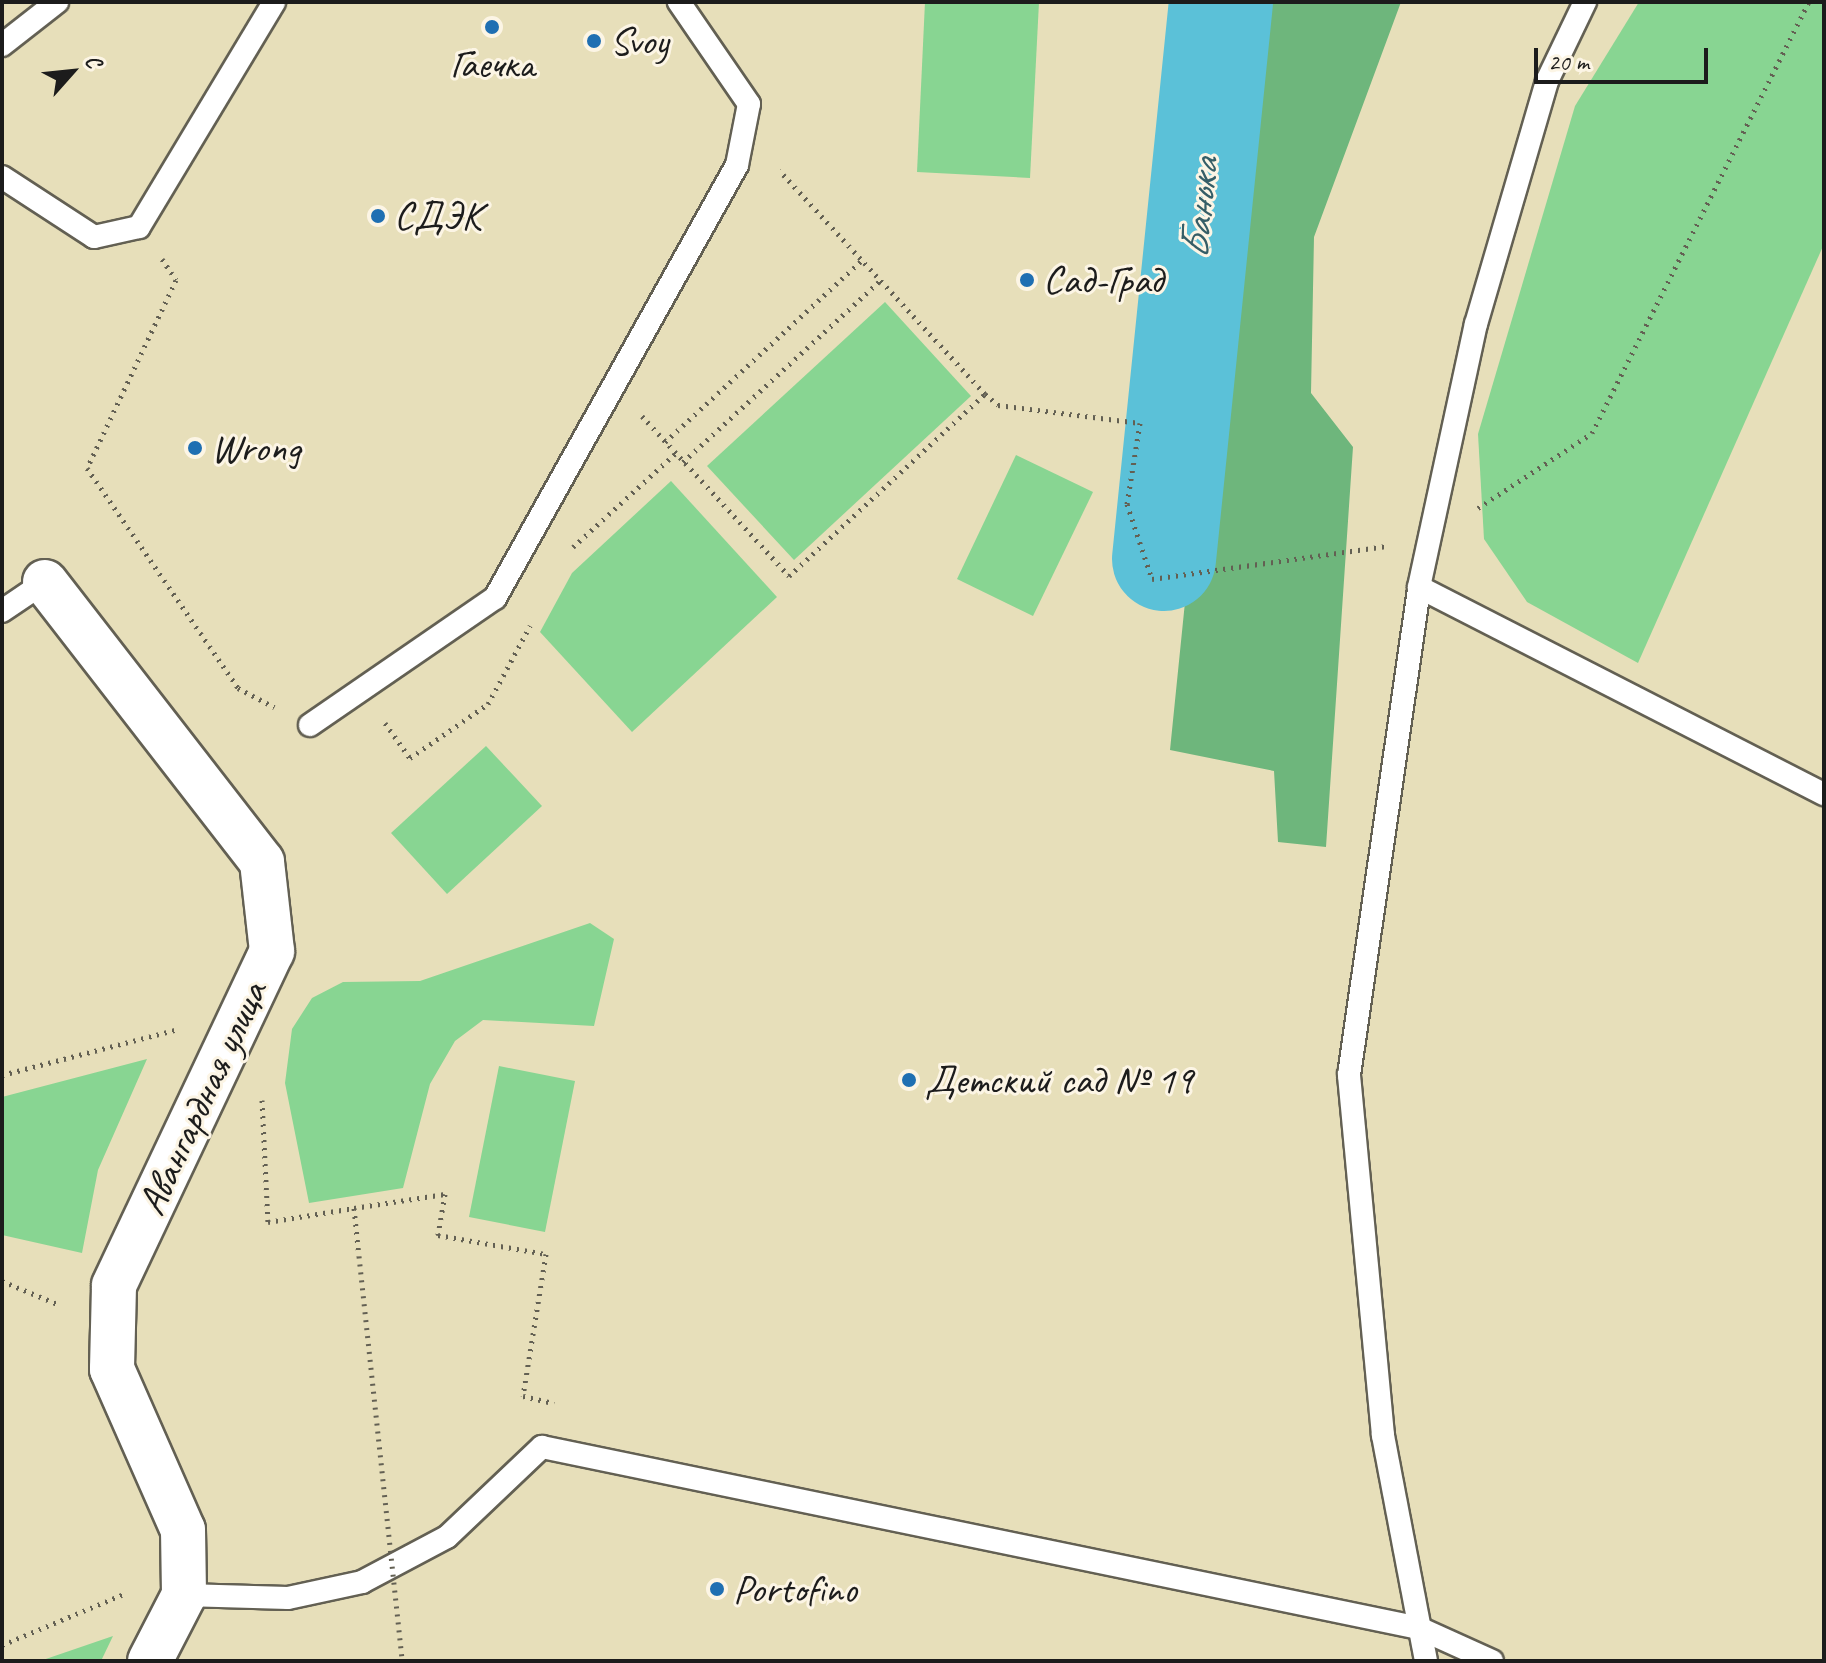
<!DOCTYPE html>
<meta charset="utf-8">
<style>
body{margin:0}
#map{position:relative;width:1826px;height:1663px;overflow:hidden;background:#e7dfba;font-family:Caveat,sans-serif}
div>[style]{position:absolute}
.green>*{inset:0;background:#88d592}
.forest>*{inset:0;background:#6eb67c}
.river>*{height:104px;margin:-52px;padding:0 52px;transform-origin:52px;border-radius:52px;background:#5bc1d8}
.path>*{height:5px;margin-top:-2.5px;transform-origin:0;background:repeating-linear-gradient(90deg,#636053 0 2px,transparent 0 8px)}
.roads{filter:drop-shadow(2px 0 #636053) drop-shadow(-2px 0 #636053) drop-shadow(0 2px #636053) drop-shadow(0 -2px #636053)}
.lane>*{height:22px;margin:-11px;padding:0 11px;transform-origin:11px;border-radius:11px;background:#fff}
.street>*{height:44px;margin:-22px;padding:0 22px;transform-origin:22px;border-radius:22px;background:#fff}
.path-bridge>*{height:5px;margin-top:-2.5px;transform-origin:0;background:repeating-linear-gradient(90deg,#636053 0 2px,transparent 0 8px)}
.dots>*{width:22px;height:22px;translate:-50% -50%;box-sizing:border-box;border:4px solid #fcf5e5;border-radius:50%}
span{translate:-50% -50%;white-space:nowrap;text-align:center;line-height:1.15;-webkit-text-stroke:6px #fcf5e5;paint-order:stroke}
.poi-label{font-size:40px;color:#1c1c1c}
.left{translate:0 -50%;text-align:left}
.street-label{font-size:40px;color:#1c1c1c}
.water-label{font-size:42px;color:#355e67;font-style:italic}
.frame{position:absolute;inset:0;border:4px solid #1c1c1c;pointer-events:none}
.north{position:absolute;left:32px;top:32px;width:80px;height:80px;-webkit-text-stroke:6px #fcf5e5;paint-order:stroke;rotate:63deg;font-size:22px;font-weight:700;line-height:32px;text-align:center;color:#1c1c1c}
.north::after{content:'';display:block;margin:auto;width:28px;height:36px;background:#1c1c1c;clip-path:polygon(50% 0,100% 100%,50% 72%,0 100%)}
.scale{position:absolute;left:1534px;top:48px;width:174px;height:36px;box-sizing:border-box;border:4px solid #1c1c1c;border-top:0;padding-left:10px;font-size:24px;line-height:28px;white-space:nowrap;color:#1c1c1c;-webkit-text-stroke:6px #fcf5e5;paint-order:stroke}
</style>
<div id="map">
<div class="green">
<i style="clip-path:polygon(925px 2px,1039px 2px,1030px 178px,917px 172px)"></i>
<i style="clip-path:polygon(1639px 2px,1824px 2px,1824px 244px,1638px 663px,1527px 602px,1484px 539px,1478px 434px,1575px 106px)"></i>
<i style="clip-path:polygon(885px 302px,971px 396px,794px 560px,707px 466px)"></i>
<i style="clip-path:polygon(1016px 455px,1093px 492px,1033px 616px,957px 579px)"></i>
<i style="clip-path:polygon(671px 481px,777px 597px,632px 732px,540px 632px,572px 573px)"></i>
<i style="clip-path:polygon(486px 746px,542px 806px,447px 894px,391px 833px)"></i>
<i style="clip-path:polygon(590px 923px,614px 939px,594px 1026px,483px 1020px,455px 1041px,430px 1084px,403px 1188px,309px 1203px,285px 1083px,292px 1029px,312px 998px,343px 982px,420px 981px)"></i>
<i style="clip-path:polygon(147px 1059px,98px 1170px,82px 1253px,2px 1235px,2px 1097px)"></i>
<i style="clip-path:polygon(499px 1066px,575px 1081px,545px 1232px,469px 1217px)"></i>
<i style="clip-path:polygon(113px 1636px,101px 1661px,40px 1661px)"></i>
</div>
<div class="forest">
<i style="clip-path:polygon(1191px 2px,1401px 2px,1314px 237px,1311px 393px,1353px 447px,1326px 847px,1278px 842px,1274px 771px,1170px 750px,1229px 168px,1180px 33px)"></i>
</div>
<div class="river">
<i style="left:1164px;top:559px;width:560px;rotate:-84.16deg"></i>
</div>
<div class="path">
<i style="left:162px;top:259px;width:25px;rotate:56deg"></i>
<i style="left:176px;top:280px;width:208px;rotate:115.3deg"></i>
<i style="left:87px;top:468px;width:267px;rotate:55.5deg"></i>
<i style="left:238px;top:688px;width:41px;rotate:27.8deg"></i>
<i style="left:985px;top:394px;width:17px;rotate:40deg"></i>
<i style="left:998px;top:405px;width:143px;rotate:7.2deg"></i>
<i style="left:1140px;top:423px;width:82px;rotate:99.1deg"></i>
<i style="left:1127px;top:504px;width:79px;rotate:71.6deg"></i>
<i style="left:1152px;top:579px;width:237px;rotate:-8deg"></i>
<i style="left:642px;top:416px;width:217px;rotate:47.4deg"></i>
<i style="left:789px;top:576px;width:267px;rotate:-42.9deg"></i>
<i style="left:985px;top:394px;width:304px;rotate:-132.6deg"></i>
<i style="left:665px;top:442px;width:268px;rotate:-42.7deg"></i>
<i style="left:683px;top:462px;width:269px;rotate:-42.6deg"></i>
<i style="left:1478px;top:508px;width:136px;rotate:-33.3deg"></i>
<i style="left:1592px;top:433px;width:483px;rotate:-63.3deg"></i>
<i style="left:573px;top:547px;width:139px;rotate:-42.4deg"></i>
<i style="left:385px;top:723px;width:43px;rotate:54.5deg"></i>
<i style="left:410px;top:758px;width:95px;rotate:-34.7deg"></i>
<i style="left:488px;top:704px;width:89px;rotate:-61.7deg"></i>
<i style="left:2px;top:1075px;width:179px;rotate:-14.6deg"></i>
<i style="left:262px;top:1100px;width:122px;rotate:87.2deg"></i>
<i style="left:268px;top:1222px;width:87px;rotate:-9.2deg"></i>
<i style="left:354px;top:1208px;width:48px;rotate:84.1deg"></i>
<i style="left:354px;top:1208px;width:92px;rotate:-8.7deg"></i>
<i style="left:445px;top:1194px;width:42px;rotate:99.7deg"></i>
<i style="left:438px;top:1235px;width:110px;rotate:10deg"></i>
<i style="left:546px;top:1254px;width:144px;rotate:99.2deg"></i>
<i style="left:523px;top:1396px;width:32px;rotate:13deg"></i>
<i style="left:2px;top:1281px;width:63px;rotate:22.5deg"></i>
<i style="left:2px;top:1645px;width:132px;rotate:-22.7deg"></i>
</div>
<div class="roads">
<div class="lane">
<i style="left:2px;top:45px;width:70px;rotate:-38deg"></i>
<i style="left:2px;top:177px;width:110px;rotate:33.1deg"></i>
<i style="left:94px;top:237px;width:46px;rotate:-12.5deg"></i>
<i style="left:139px;top:227px;width:262px;rotate:-59deg"></i>
<i style="left:1419px;top:587px;width:455px;rotate:27.1deg"></i>
<i style="left:2px;top:611px;width:52px;rotate:-34deg"></i>
<i style="left:310px;top:725px;width:224px;rotate:-34.5deg"></i>
<i style="left:495px;top:598px;width:496px;rotate:-60.8deg"></i>
<i style="left:737px;top:165px;width:62px;rotate:-78.9deg"></i>
<i style="left:749px;top:104px;width:124px;rotate:-124.5deg"></i>
<i style="left:184px;top:1595px;width:104px;rotate:1.7deg"></i>
<i style="left:288px;top:1598px;width:76px;rotate:-12.2deg"></i>
<i style="left:362px;top:1582px;width:96px;rotate:-27.9deg"></i>
<i style="left:447px;top:1537px;width:131px;rotate:-43.5deg"></i>
<i style="left:542px;top:1447px;width:895px;rotate:11.66deg"></i>
<i style="left:1419px;top:1628px;width:80px;rotate:24.3deg"></i>
<i style="left:1426px;top:1661px;width:230px;rotate:-100.8deg"></i>
<i style="left:1383px;top:1435px;width:362px;rotate:-95.4deg"></i>
<i style="left:1349px;top:1075px;width:493px;rotate:-81.8deg"></i>
<i style="left:1419px;top:587px;width:269px;rotate:-77.8deg"></i>
<i style="left:1476px;top:324px;width:253px;rotate:-73.7deg"></i>
<i style="left:1547px;top:81px;width:88px;rotate:-64.3deg"></i>
</div>
<div class="street">
<i style="left:45px;top:582px;width:354px;rotate:52.2deg"></i>
<i style="left:262px;top:862px;width:90px;rotate:83.6deg"></i>
<i style="left:272px;top:951px;width:370px;rotate:115.3deg"></i>
<i style="left:114px;top:1286px;width:83px;rotate:91.4deg"></i>
<i style="left:112px;top:1369px;width:176px;rotate:66.2deg"></i>
<i style="left:183px;top:1530px;width:65px;rotate:89.1deg"></i>
<i style="left:184px;top:1595px;width:74px;rotate:117.3deg"></i>
</div>
</div>
<div class="path-bridge">
<i style="left:359px;top:1256px;width:407px;rotate:83.9deg"></i>
</div>
<div class="dots">
<i style="left:492px;top:27px;background:#1f6fb2"></i>
<i style="left:594px;top:41px;background:#1f6fb2"></i>
<i style="left:378px;top:216px;background:#1f6fb2"></i>
<i style="left:1027px;top:280px;background:#1f6fb2"></i>
<i style="left:195px;top:448px;background:#1f6fb2"></i>
<i style="left:909px;top:1080px;background:#1f6fb2"></i>
<i style="left:717px;top:1589px;background:#1f6fb2"></i>
</div>
<div class="poi-label">
<span class="left" style="left:610px;top:41px">Svoy</span>
<span style="left:492px;top:64px">Гаечка</span>
<span class="left" style="left:394px;top:216px">СДЭК</span>
<span class="left" style="left:1043px;top:280px">Сад-Град</span>
<span class="left" style="left:211px;top:448px">Wrong</span>
<span class="left" style="left:925px;top:1080px">Детский сад № 19</span>
<span class="left" style="left:733px;top:1589px">Portofino</span>
</div>
<div class="street-label">
<span style="left:202px;top:1098px;rotate:-65deg">Авангардная улица</span>
</div>
<div class="water-label">
<span style="left:1200px;top:209px;rotate:-84deg">Банька</span>
</div>
<div class="frame"></div>
<div class="north">С</div>
<div class="scale">20 m</div>
</div>
